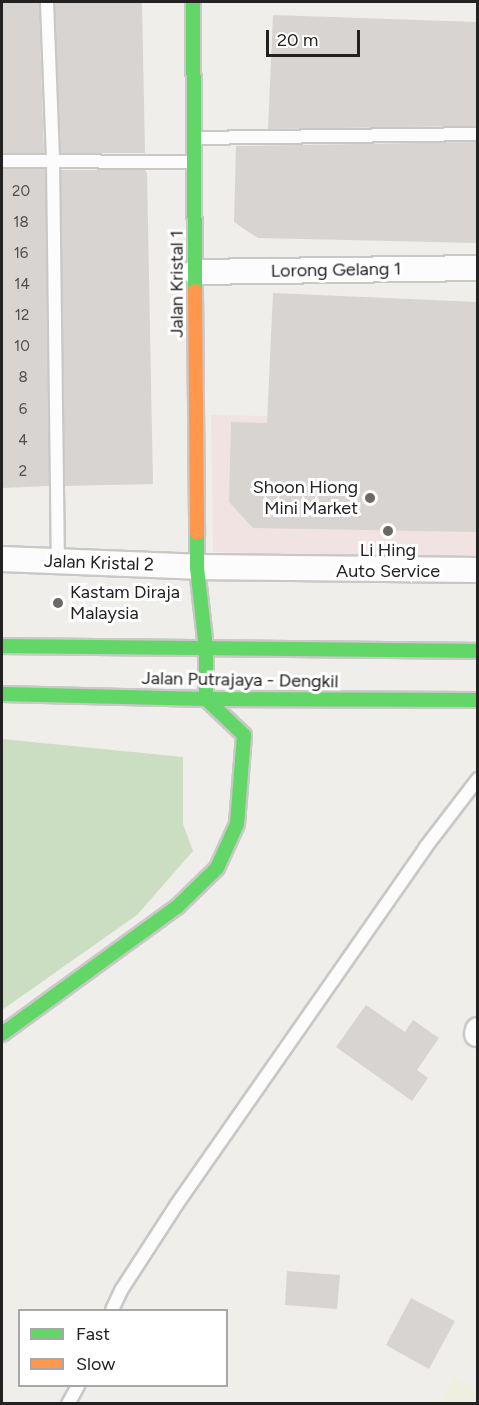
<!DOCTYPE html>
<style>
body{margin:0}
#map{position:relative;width:479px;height:1405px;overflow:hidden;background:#f0eeeb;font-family:Figtree,sans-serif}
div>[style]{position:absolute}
.commercial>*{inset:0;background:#f1e3e1}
.farmland>*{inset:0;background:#efefdf}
.forest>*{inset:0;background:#cbdec1}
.building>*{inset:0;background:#d7d4d2}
.roads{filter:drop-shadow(2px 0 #c9c8c7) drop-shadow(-2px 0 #c9c8c7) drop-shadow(0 2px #c9c8c7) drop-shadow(0 -2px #c9c8c7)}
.lane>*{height:12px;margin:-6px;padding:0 6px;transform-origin:6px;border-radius:6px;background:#fdfcfc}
.street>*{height:24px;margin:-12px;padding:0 12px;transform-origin:12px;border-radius:12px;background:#fdfcfc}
.fast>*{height:14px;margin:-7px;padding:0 7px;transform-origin:7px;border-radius:7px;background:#63d668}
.slow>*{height:14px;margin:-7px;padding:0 7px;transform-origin:7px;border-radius:7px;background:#ff974d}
.dots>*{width:16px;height:16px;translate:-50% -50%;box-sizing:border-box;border:3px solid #fff;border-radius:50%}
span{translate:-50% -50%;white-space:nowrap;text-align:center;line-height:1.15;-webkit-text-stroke:6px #fff;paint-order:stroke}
.number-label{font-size:15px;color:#4f4e4e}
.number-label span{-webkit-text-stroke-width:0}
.street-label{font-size:18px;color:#222}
.poi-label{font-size:18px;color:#222}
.right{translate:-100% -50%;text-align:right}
.left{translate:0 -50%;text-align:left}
.frame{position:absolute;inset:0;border:3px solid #222;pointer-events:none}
.legend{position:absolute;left:18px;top:1309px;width:210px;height:78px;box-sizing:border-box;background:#fff;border:2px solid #a7a7a7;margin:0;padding:8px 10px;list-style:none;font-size:18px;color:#222}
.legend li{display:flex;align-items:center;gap:12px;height:30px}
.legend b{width:30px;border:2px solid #a7a7a7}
.scale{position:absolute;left:266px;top:30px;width:94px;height:27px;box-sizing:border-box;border:3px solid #222;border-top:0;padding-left:8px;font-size:18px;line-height:21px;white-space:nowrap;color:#222;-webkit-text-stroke:4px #fff;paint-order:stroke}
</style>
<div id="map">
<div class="commercial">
<i style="clip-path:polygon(211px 415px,477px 420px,477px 558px,213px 552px)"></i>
</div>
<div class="farmland">
<i style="clip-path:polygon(454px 1376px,477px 1391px,477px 1403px,440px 1403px)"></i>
</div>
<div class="forest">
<i style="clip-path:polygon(2px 739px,183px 757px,183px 824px,193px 851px,137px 915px,2px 1010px)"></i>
</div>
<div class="building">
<i style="clip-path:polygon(2px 2px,39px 2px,44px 153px,2px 153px)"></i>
<i style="clip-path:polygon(55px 2px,142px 2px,145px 153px,61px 153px)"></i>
<i style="clip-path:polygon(273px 15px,477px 22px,477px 126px,268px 129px)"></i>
<i style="clip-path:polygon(477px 142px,477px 243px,258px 238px,234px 222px,236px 146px)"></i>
<i style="clip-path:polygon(2px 169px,45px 169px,49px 486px,2px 488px)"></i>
<i style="clip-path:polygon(61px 170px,145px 170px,147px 173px,153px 484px,65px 486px)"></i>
<i style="clip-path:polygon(273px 293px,477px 302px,477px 532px,253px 528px,229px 502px,231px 422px,267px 423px)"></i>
<i style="clip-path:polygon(366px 1005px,405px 1032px,413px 1020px,439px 1038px,417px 1070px,428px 1078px,412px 1101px,336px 1047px)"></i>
<i style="clip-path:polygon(287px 1271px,340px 1275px,337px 1309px,285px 1305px)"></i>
<i style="clip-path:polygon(411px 1298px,455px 1321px,429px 1369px,386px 1345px)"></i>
</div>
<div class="roads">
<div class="lane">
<i style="left:47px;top:2px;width:158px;rotate:87.8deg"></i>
<i style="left:53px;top:160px;width:402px;rotate:89.3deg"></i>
<i style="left:194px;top:138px;width:284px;rotate:-0.8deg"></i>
<i style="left:2px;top:161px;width:190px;rotate:0.3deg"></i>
<i style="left:112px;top:1310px;width:23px;rotate:-65deg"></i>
<i style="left:122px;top:1289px;width:101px;rotate:-57.1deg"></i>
<i style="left:177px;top:1204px;width:434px;rotate:-55.1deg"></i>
<i style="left:425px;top:848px;width:87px;rotate:-52.5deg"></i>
<i style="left:68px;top:1404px;width:21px;rotate:-61deg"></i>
</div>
<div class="street">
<i style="left:195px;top:272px;width:283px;rotate:-0.8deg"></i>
<i style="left:2px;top:559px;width:195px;rotate:2.3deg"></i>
<i style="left:197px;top:567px;width:281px;rotate:0.6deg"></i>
<i style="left:477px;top:1034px;width:4px;rotate:-76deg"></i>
</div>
<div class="fast">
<i style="left:193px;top:2px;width:289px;rotate:89.6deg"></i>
<i style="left:2px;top:646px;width:476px;rotate:0.6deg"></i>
<i style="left:2px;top:694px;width:204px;rotate:1.4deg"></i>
<i style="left:206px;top:699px;width:272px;rotate:0.2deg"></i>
<i style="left:2px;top:1034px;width:216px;rotate:-36deg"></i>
<i style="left:177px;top:907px;width:56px;rotate:-44.3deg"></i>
<i style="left:217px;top:868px;width:48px;rotate:-65.6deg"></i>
<i style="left:237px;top:824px;width:89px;rotate:-85.5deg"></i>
<i style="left:244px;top:735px;width:52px;rotate:-136.5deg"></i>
<i style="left:206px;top:699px;width:50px;rotate:-90deg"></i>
<i style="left:206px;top:649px;width:82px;rotate:-96.3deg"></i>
<i style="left:197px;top:567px;width:34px;rotate:-90deg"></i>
</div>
<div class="slow">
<i style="left:195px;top:291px;width:242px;rotate:89.5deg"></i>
</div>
</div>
<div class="dots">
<i style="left:370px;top:498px;background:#6a6968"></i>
<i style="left:388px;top:531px;background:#6a6968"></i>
<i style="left:58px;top:603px;background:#6a6968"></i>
</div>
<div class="number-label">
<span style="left:21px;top:192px">20</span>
<span style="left:21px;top:223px">18</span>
<span style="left:21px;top:254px">16</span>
<span style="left:22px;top:285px">14</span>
<span style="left:22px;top:316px">12</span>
<span style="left:22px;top:347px">10</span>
<span style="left:23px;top:378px">8</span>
<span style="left:23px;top:410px">6</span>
<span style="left:23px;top:441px">4</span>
<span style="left:23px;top:472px">2</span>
</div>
<div class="street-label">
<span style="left:336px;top:270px;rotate:-1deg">Lorong Gelang 1</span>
<span style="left:177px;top:284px;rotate:-90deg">Jalan Kristal 1</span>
<span style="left:99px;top:563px;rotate:2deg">Jalan Kristal 2</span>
<span style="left:240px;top:680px;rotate:1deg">Jalan Putrajaya - Dengkil</span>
</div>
<div class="poi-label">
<span class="right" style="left:358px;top:498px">Shoon Hiong<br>Mini Market</span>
<span style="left:388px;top:561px">Li Hing<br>Auto Service</span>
<span class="left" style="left:70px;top:603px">Kastam Diraja<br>Malaysia</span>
</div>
<div class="frame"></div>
<ul class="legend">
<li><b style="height:8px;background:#63d668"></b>Fast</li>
<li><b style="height:8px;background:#ff974d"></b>Slow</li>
</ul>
<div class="scale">20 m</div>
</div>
